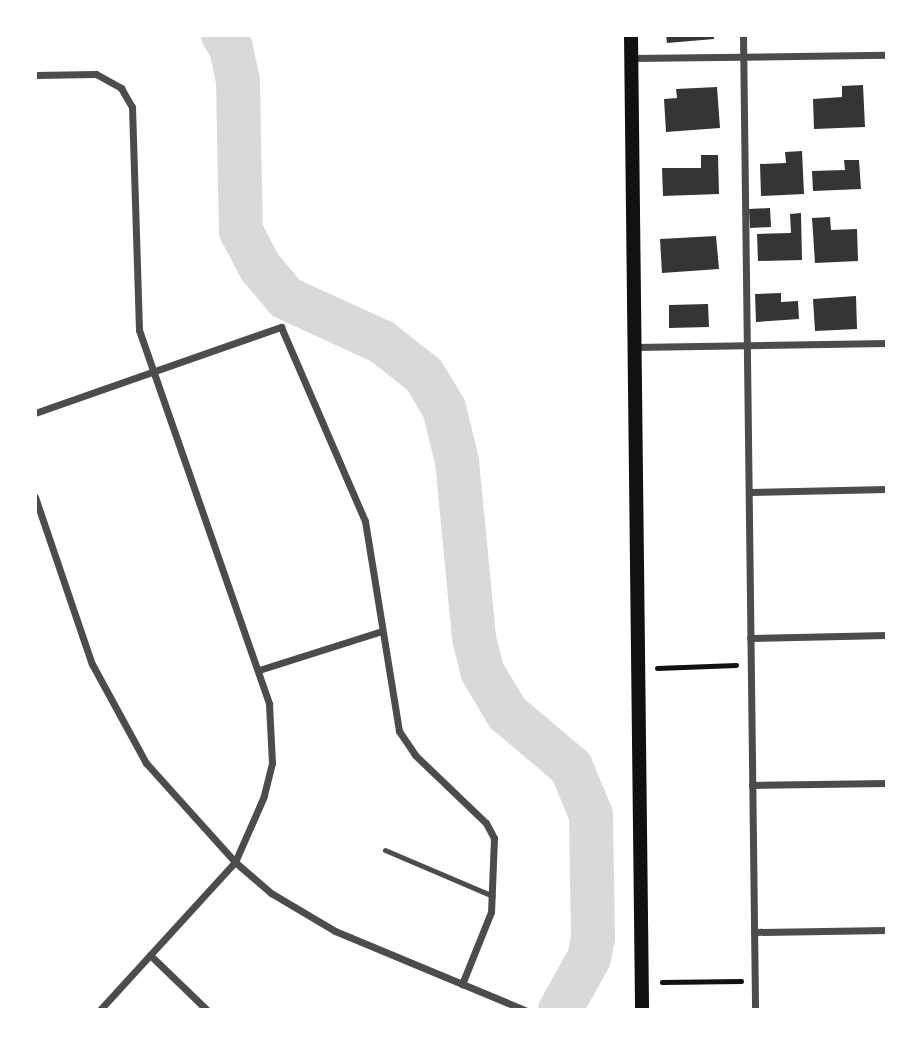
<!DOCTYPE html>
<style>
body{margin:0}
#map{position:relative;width:922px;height:1045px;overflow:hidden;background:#fff;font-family:"Golos Text",sans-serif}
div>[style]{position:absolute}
.river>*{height:44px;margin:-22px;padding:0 22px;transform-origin:22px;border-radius:22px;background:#d9d9d9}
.building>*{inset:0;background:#353535}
.path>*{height:4.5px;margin:-2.25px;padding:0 2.25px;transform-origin:2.25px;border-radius:2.25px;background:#111}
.service>*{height:5px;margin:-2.5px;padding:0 2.5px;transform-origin:2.5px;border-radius:2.5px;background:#4c4c4c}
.minor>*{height:7px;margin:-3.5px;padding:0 3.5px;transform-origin:3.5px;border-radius:3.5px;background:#4c4c4c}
.secondary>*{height:14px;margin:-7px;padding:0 7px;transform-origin:7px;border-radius:7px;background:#111}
span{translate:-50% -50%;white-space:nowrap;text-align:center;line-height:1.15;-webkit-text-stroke:5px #fff;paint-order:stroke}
.frame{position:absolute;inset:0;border:37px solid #fff;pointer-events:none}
</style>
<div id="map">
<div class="river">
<i style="left:223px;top:35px;width:15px;rotate:58deg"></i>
<i style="left:231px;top:48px;width:34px;rotate:78deg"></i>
<i style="left:238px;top:81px;width:150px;rotate:88.9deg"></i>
<i style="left:241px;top:231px;width:41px;rotate:62.2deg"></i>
<i style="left:260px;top:267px;width:40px;rotate:50deg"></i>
<i style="left:286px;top:298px;width:106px;rotate:24.6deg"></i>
<i style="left:382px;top:342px;width:53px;rotate:38.2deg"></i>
<i style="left:424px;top:375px;width:39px;rotate:59deg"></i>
<i style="left:444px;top:408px;width:55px;rotate:76.2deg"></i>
<i style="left:457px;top:461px;width:178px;rotate:84.5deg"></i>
<i style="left:474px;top:638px;width:34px;rotate:76deg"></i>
<i style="left:482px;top:671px;width:49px;rotate:59.2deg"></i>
<i style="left:507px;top:713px;width:84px;rotate:40.2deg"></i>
<i style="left:571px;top:767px;width:52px;rotate:67.4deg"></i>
<i style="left:591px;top:815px;width:123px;rotate:89.1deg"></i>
<i style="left:593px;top:938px;width:20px;rotate:101deg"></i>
<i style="left:589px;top:958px;width:60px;rotate:119.1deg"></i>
</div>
<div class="building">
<i style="clip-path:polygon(666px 35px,714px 35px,714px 39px,667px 43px)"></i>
<i style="clip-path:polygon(863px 85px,865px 127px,814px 129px,813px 99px,842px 97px,842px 86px)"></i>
<i style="clip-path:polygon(717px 87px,720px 128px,666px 132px,664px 99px,677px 98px,676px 89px)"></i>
<i style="clip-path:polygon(802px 151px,804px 194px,761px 196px,760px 164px,786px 163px,785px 152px)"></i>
<i style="clip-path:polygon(701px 155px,718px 155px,719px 194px,663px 196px,662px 168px,701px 168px)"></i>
<i style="clip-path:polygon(844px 160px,859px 160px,861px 189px,813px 191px,812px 171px,845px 170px)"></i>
<i style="clip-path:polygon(770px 208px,771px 227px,750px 228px,749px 209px)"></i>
<i style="clip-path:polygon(801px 213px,802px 260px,758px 261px,757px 234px,791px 233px,790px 214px)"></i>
<i style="clip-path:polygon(830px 217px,831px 230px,857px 229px,858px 261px,815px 263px,812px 218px)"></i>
<i style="clip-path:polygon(716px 236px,719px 269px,662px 273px,660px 239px)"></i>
<i style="clip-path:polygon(781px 293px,781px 302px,798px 301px,799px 319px,756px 322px,755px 294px)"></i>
<i style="clip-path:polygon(856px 296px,857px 329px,815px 331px,813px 299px)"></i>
<i style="clip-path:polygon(708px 304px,709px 327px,669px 328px,669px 305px)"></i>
</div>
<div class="path">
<i style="left:657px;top:668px;width:79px;rotate:-2.2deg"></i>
<i style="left:662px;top:982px;width:79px;rotate:-0.7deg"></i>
</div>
<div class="service">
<i style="left:385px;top:850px;width:117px;rotate:23.1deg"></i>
</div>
<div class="minor">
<i style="left:743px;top:35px;width:975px;rotate:89.29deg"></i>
<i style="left:631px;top:58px;width:256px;rotate:-0.7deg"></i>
<i style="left:35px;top:75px;width:61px;rotate:-0.9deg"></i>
<i style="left:96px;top:74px;width:29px;rotate:29deg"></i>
<i style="left:121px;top:88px;width:22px;rotate:60deg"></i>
<i style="left:132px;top:107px;width:223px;rotate:88.2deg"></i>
<i style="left:139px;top:330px;width:396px;rotate:70.8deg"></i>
<i style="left:269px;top:704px;width:59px;rotate:87.1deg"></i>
<i style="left:272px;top:763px;width:34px;rotate:104deg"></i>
<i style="left:264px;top:796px;width:72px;rotate:113.7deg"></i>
<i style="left:235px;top:862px;width:200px;rotate:132.4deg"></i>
<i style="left:635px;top:347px;width:252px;rotate:-0.9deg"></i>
<i style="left:35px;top:413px;width:261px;rotate:-19.3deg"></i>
<i style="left:281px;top:327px;width:211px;rotate:66.6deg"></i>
<i style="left:365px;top:521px;width:213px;rotate:80.8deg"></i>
<i style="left:399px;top:731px;width:29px;rotate:56deg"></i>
<i style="left:415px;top:755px;width:98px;rotate:43.8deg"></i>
<i style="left:486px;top:823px;width:17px;rotate:62deg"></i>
<i style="left:494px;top:838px;width:74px;rotate:92.3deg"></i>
<i style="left:491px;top:912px;width:78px;rotate:111.9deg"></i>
<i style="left:749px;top:492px;width:138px;rotate:-1.2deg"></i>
<i style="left:35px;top:497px;width:176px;rotate:71.2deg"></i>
<i style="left:92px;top:664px;width:113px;rotate:61.4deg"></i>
<i style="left:146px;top:763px;width:133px;rotate:48deg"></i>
<i style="left:235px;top:862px;width:48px;rotate:40.7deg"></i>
<i style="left:271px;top:893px;width:74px;rotate:30.7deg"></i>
<i style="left:335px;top:931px;width:206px;rotate:22.6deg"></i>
<i style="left:750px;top:638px;width:137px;rotate:-1.3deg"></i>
<i style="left:259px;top:670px;width:129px;rotate:-17.6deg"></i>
<i style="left:752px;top:785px;width:135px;rotate:-0.8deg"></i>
<i style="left:754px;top:932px;width:133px;rotate:-0.9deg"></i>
<i style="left:150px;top:955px;width:79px;rotate:44deg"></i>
</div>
<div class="secondary">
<i style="left:631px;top:35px;width:975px;rotate:89.35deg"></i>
</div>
<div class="frame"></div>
</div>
